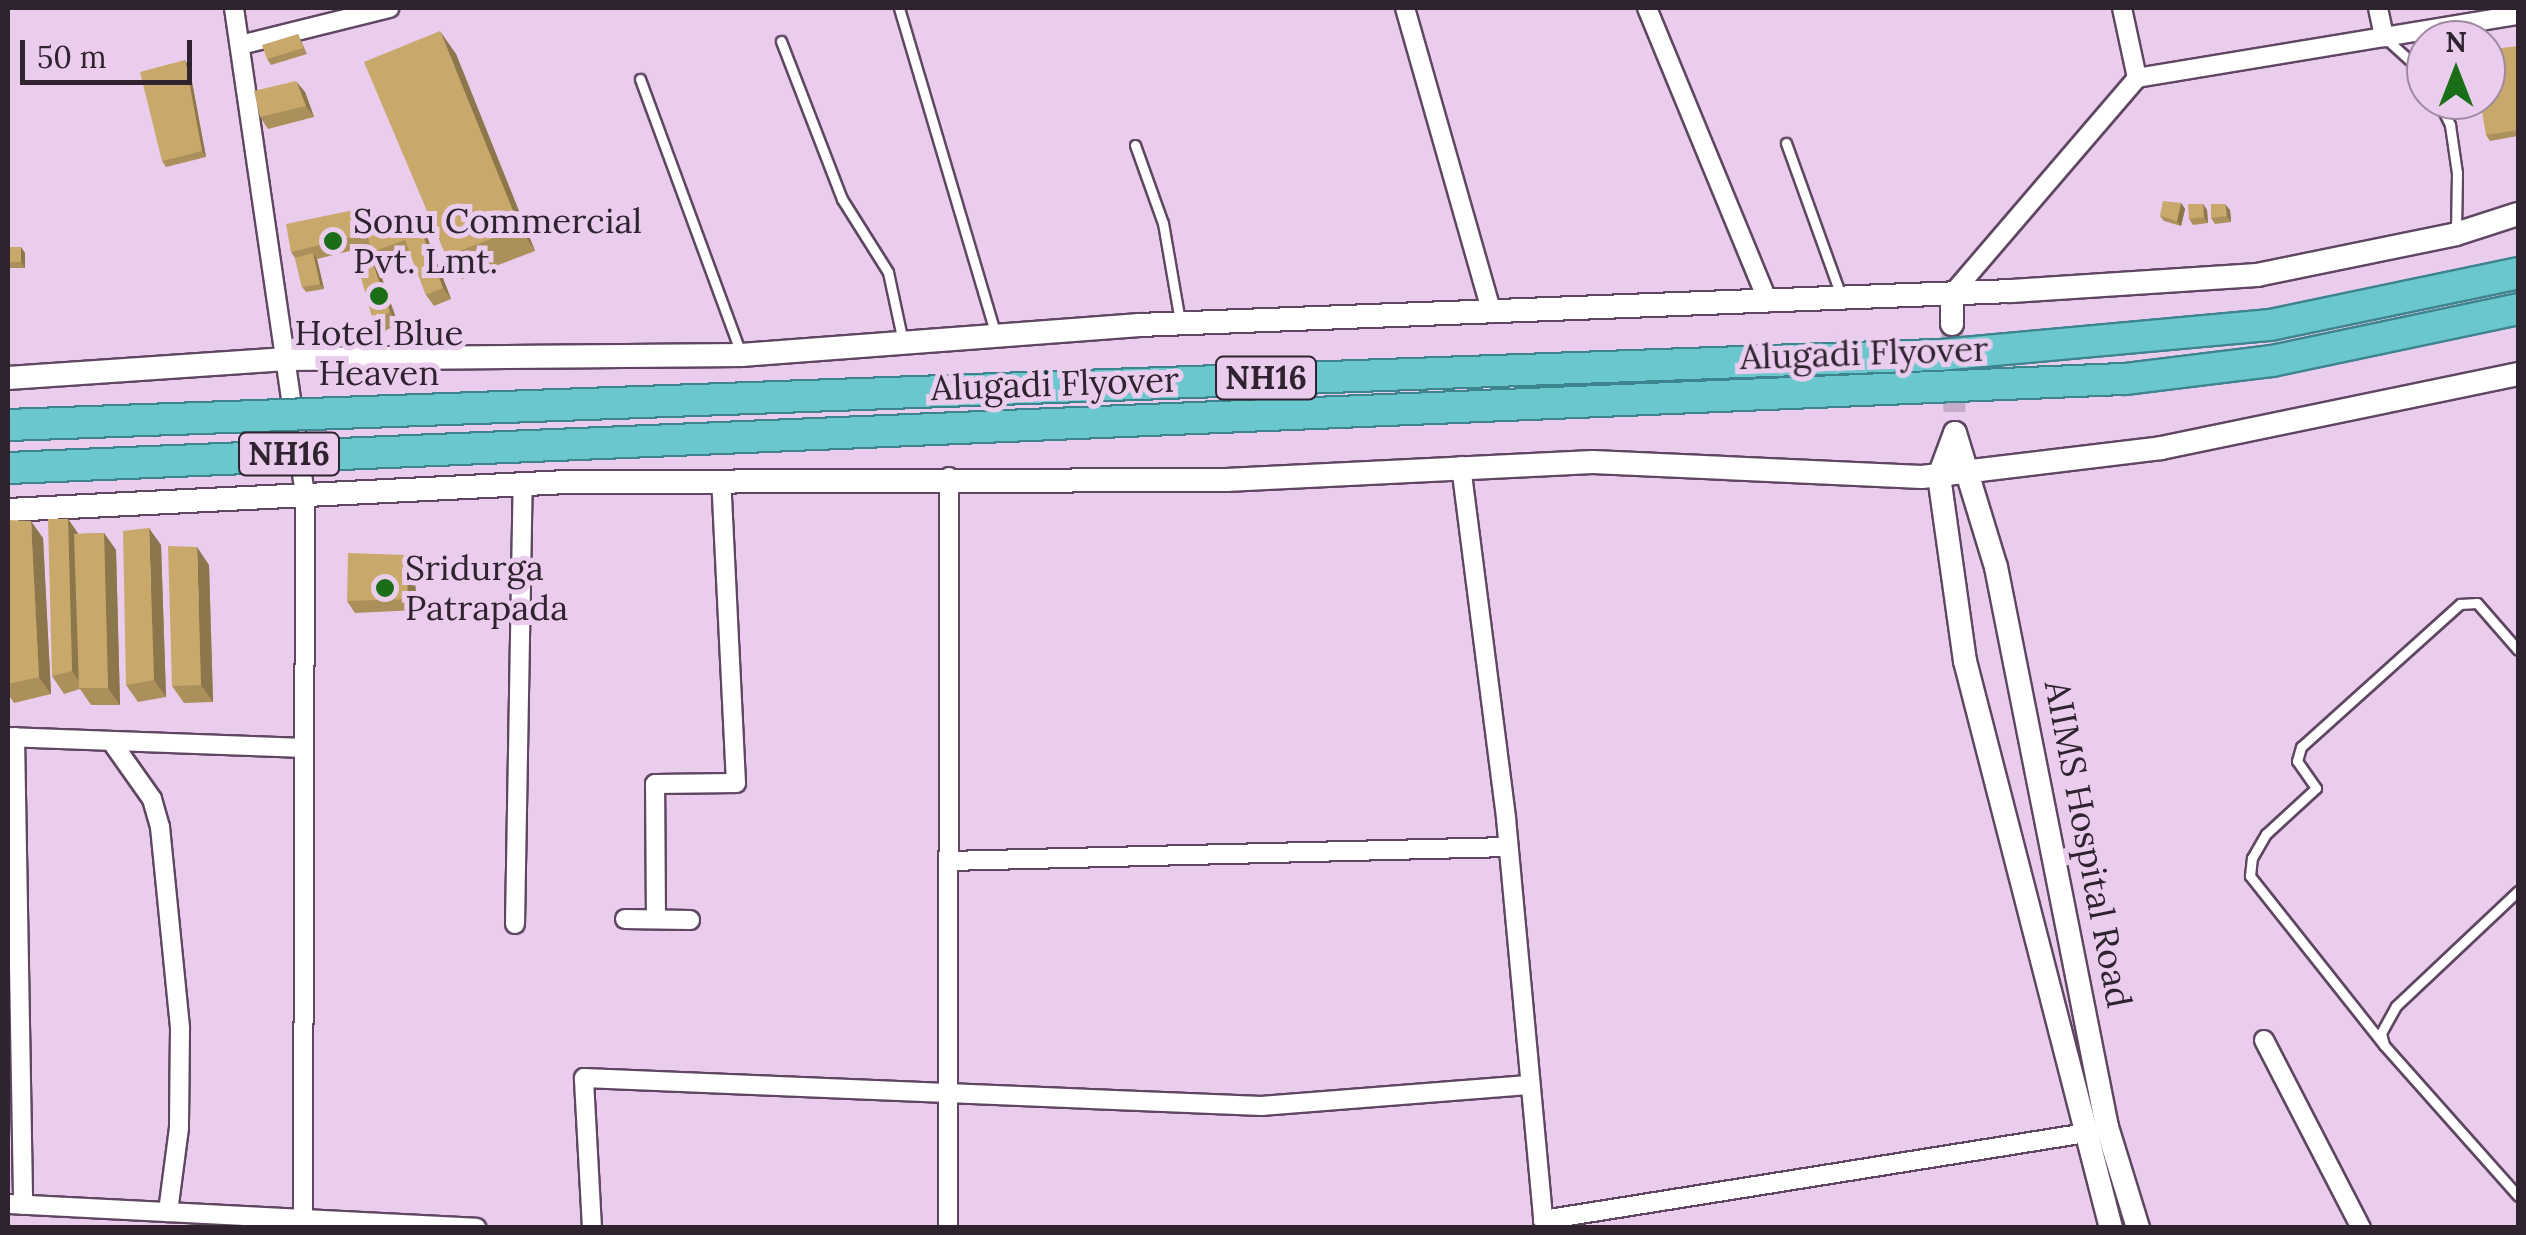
<!DOCTYPE html>
<style>
body{margin:0}
#map{position:relative;width:2526px;height:1235px;overflow:hidden;background:#eacded;font-family:Lora,serif}
div>[style]{position:absolute}
.tertiary-tunnel>*{height:22px;margin-top:-11px;transform-origin:0;background:repeating-linear-gradient(90deg,#c4abc7 0 22px,transparent 0 33px)}
.roads{filter:drop-shadow(2px 0 #5f4762) drop-shadow(-2px 0 #5f4762) drop-shadow(0 2px #5f4762) drop-shadow(0 -2px #5f4762)}
.service>*{height:9px;margin:-4.5px;padding:0 4.5px;transform-origin:4.5px;border-radius:4.5px;background:#fff}
.minor>*{height:18px;margin:-9px;padding:0 9px;transform-origin:9px;border-radius:9px;background:#fff}
.tertiary>*{height:22px;margin:-11px;padding:0 11px;transform-origin:11px;border-radius:11px;background:#fff}
.bridges{filter:drop-shadow(2px 0 #3e848f) drop-shadow(-2px 0 #3e848f) drop-shadow(0 2px #3e848f) drop-shadow(0 -2px #3e848f)}
.trunk-bridge>*{height:30px;margin:-15px;padding:0 15px;transform-origin:15px;border-radius:15px;background:#6bc7ce}
.wall>*{inset:0;background:#ac905c}
.shaded-wall>*{inset:0;background:#8c764b}
.building>*{inset:0;background:#c8a86b}
.dots>*{width:28px;height:28px;translate:-50% -50%;box-sizing:border-box;border:5px solid #eacded;border-radius:50%}
span{translate:-50% -50%;white-space:nowrap;text-align:center;line-height:1.15;-webkit-text-stroke:10px #eacded;paint-order:stroke}
.shield-label span{padding:2px 8px;background:#eacded;border:2px solid;border-radius:8px;-webkit-text-stroke-width:0}
.shield-label{font-size:32px;color:#2e232f;font-weight:700}
.poi-label{font-size:35px;color:#2e232f}
.left{translate:0 -50%;text-align:left}
.street-label{font-size:35px;color:#2e232f}
.frame{position:absolute;inset:0;border:10px solid #2e232f;pointer-events:none}
.north{position:absolute;left:2406px;top:20px;width:100px;height:100px;box-sizing:border-box;background:#eacded;border:2px solid #9f89a1;border-radius:50%;rotate:0deg;font-size:28px;font-weight:700;line-height:40px;text-align:center;color:#2e232f}
.north::after{content:'';display:block;margin:auto;width:35px;height:45px;background:#196e17;clip-path:polygon(50% 0,100% 100%,50% 72%,0 100%)}
.scale{position:absolute;left:20px;top:40px;width:172px;height:45px;box-sizing:border-box;border:5px solid #2e232f;border-top:0;padding-left:12px;font-size:30px;line-height:35px;white-space:nowrap;color:#2e232f;-webkit-text-stroke:8px #eacded;paint-order:stroke}
</style>
<div id="map">
<div class="tertiary-tunnel">
<i style="left:1952px;top:324px;width:109px;rotate:88.4deg"></i>
</div>
<div class="roads">
<div class="service">
<i style="left:899px;top:8px;width:341px;rotate:73.5deg"></i>
<i style="left:2384px;top:37px;width:57px;rotate:42.1deg"></i>
<i style="left:781px;top:41px;width:169px;rotate:68.9deg"></i>
<i style="left:842px;top:199px;width:86px;rotate:57.8deg"></i>
<i style="left:888px;top:272px;width:72px;rotate:77.9deg"></i>
<i style="left:640px;top:79px;width:292px;rotate:69.8deg"></i>
<i style="left:2438px;top:100px;width:28px;rotate:64deg"></i>
<i style="left:2450px;top:125px;width:49px;rotate:81.7deg"></i>
<i style="left:2457px;top:173px;width:59px;rotate:91deg"></i>
<i style="left:1786px;top:143px;width:163px;rotate:70.2deg"></i>
<i style="left:1135px;top:145px;width:83px;rotate:70.3deg"></i>
<i style="left:1163px;top:223px;width:99px;rotate:80.2deg"></i>
<i style="left:2518px;top:891px;width:168px;rotate:136.7deg"></i>
<i style="left:2396px;top:1006px;width:31px;rotate:119deg"></i>
<i style="left:2381px;top:1033px;width:12px;rotate:76deg"></i>
<i style="left:2384px;top:1045px;width:202px;rotate:48.4deg"></i>
<i style="left:2384px;top:1045px;width:216px;rotate:-128.4deg"></i>
<i style="left:2250px;top:876px;width:18px;rotate:-84deg"></i>
<i style="left:2252px;top:858px;width:28px;rotate:-60deg"></i>
<i style="left:2266px;top:834px;width:68px;rotate:-42.6deg"></i>
<i style="left:2316px;top:788px;width:33px;rotate:-125deg"></i>
<i style="left:2297px;top:761px;width:15px;rotate:-74deg"></i>
<i style="left:2301px;top:747px;width:214px;rotate:-42deg"></i>
<i style="left:2460px;top:604px;width:17px;rotate:-3deg"></i>
<i style="left:2477px;top:603px;width:62px;rotate:48.9deg"></i>
</div>
<div class="minor">
<i style="left:234px;top:8px;width:490px;rotate:81.7deg"></i>
<i style="left:305px;top:493px;width:726px;rotate:90.16deg"></i>
<i style="left:1405px;top:8px;width:317px;rotate:74.1deg"></i>
<i style="left:1647px;top:8px;width:318px;rotate:67.6deg"></i>
<i style="left:2122px;top:8px;width:72px;rotate:77.9deg"></i>
<i style="left:2378px;top:8px;width:30px;rotate:78deg"></i>
<i style="left:240px;top:45px;width:154px;rotate:-13.9deg"></i>
<i style="left:1952px;top:294px;width:284px;rotate:-49.4deg"></i>
<i style="left:2137px;top:78px;width:386px;rotate:-9.4deg"></i>
<i style="left:1461px;top:466px;width:355px;rotate:82.7deg"></i>
<i style="left:1506px;top:818px;width:404px;rotate:84.7deg"></i>
<i style="left:1543px;top:1220px;width:550px;rotate:-9.1deg"></i>
<i style="left:8px;top:737px;width:295px;rotate:2.1deg"></i>
<i style="left:15px;top:737px;width:468px;rotate:89deg"></i>
<i style="left:111px;top:741px;width:71px;rotate:54.7deg"></i>
<i style="left:152px;top:799px;width:29px;rotate:74deg"></i>
<i style="left:160px;top:827px;width:203px;rotate:84.3deg"></i>
<i style="left:180px;top:1029px;width:99px;rotate:90.6deg"></i>
<i style="left:179px;top:1128px;width:85px;rotate:97.5deg"></i>
<i style="left:948px;top:861px;width:560px;rotate:-1.43deg"></i>
<i style="left:625px;top:919px;width:65px;rotate:0.9deg"></i>
<i style="left:656px;top:919px;width:135px;rotate:-90.4deg"></i>
<i style="left:655px;top:784px;width:81px;rotate:-0.7deg"></i>
<i style="left:736px;top:783px;width:303px;rotate:-92.8deg"></i>
<i style="left:515px;top:924px;width:440px;rotate:-89deg"></i>
<i style="left:2264px;top:1040px;width:212px;rotate:62.7deg"></i>
<i style="left:8px;top:1204px;width:469px;rotate:2.9deg"></i>
<i style="left:592px;top:1228px;width:150px;rotate:-93.1deg"></i>
<i style="left:584px;top:1078px;width:678px;rotate:2.37deg"></i>
<i style="left:1261px;top:1106px;width:268px;rotate:-4.5deg"></i>
<i style="left:948px;top:1228px;width:751px;rotate:-89.92deg"></i>
</div>
<div class="tertiary">
<i style="left:1952px;top:294px;width:30px;rotate:90deg"></i>
<i style="left:8px;top:378px;width:279px;rotate:-3.9deg"></i>
<i style="left:286px;top:359px;width:456px;rotate:-0.5deg"></i>
<i style="left:742px;top:355px;width:398px;rotate:-4.3deg"></i>
<i style="left:1139px;top:325px;width:873px;rotate:-2.23deg"></i>
<i style="left:2011px;top:291px;width:247px;rotate:-3.7deg"></i>
<i style="left:2257px;top:275px;width:203px;rotate:-11.6deg"></i>
<i style="left:2456px;top:234px;width:65px;rotate:-17.9deg"></i>
<i style="left:1955px;top:433px;width:46px;rotate:110.4deg"></i>
<i style="left:1939px;top:476px;width:187px;rotate:82deg"></i>
<i style="left:1965px;top:661px;width:585px;rotate:75.56deg"></i>
<i style="left:1955px;top:433px;width:140px;rotate:73deg"></i>
<i style="left:1996px;top:567px;width:571px;rotate:78.79deg"></i>
<i style="left:2107px;top:1127px;width:106px;rotate:72.9deg"></i>
<i style="left:8px;top:510px;width:560px;rotate:-2.87deg"></i>
<i style="left:567px;top:482px;width:659px;rotate:-0.17deg"></i>
<i style="left:1226px;top:480px;width:367px;rotate:-2.8deg"></i>
<i style="left:1593px;top:462px;width:329px;rotate:2.6deg"></i>
<i style="left:1922px;top:477px;width:241px;rotate:-6.9deg"></i>
<i style="left:2161px;top:448px;width:365px;rotate:-11.7deg"></i>
</div>
</div>
<div class="bridges">
<div class="trunk-bridge">
<i style="left:8px;top:425px;width:1933px;rotate:-2.08deg"></i>
<i style="left:1940px;top:355px;width:331px;rotate:-5.2deg"></i>
<i style="left:2270px;top:325px;width:253px;rotate:-11.8deg"></i>
<i style="left:8px;top:468px;width:2119px;rotate:-2.41deg"></i>
<i style="left:2125px;top:379px;width:148px;rotate:-7deg"></i>
<i style="left:2272px;top:361px;width:251px;rotate:-11.9deg"></i>
</div>
</div>
<div class="wall">
<i style="clip-path:polygon(298px 34px,307px 54px,271px 65px,267px 59px)"></i>
<i style="clip-path:polygon(2518px 46px,2518px 136px,2490px 141px,2486px 135px)"></i>
<i style="clip-path:polygon(456px 54px,535px 251px,462px 279px,446px 256px)"></i>
<i style="clip-path:polygon(189px 66px,206px 157px,166px 167px,162px 161px)"></i>
<i style="clip-path:polygon(305px 92px,314px 117px,268px 129px,260px 117px)"></i>
<i style="clip-path:polygon(2181px 203px,2185px 209px,2181px 226px,2164px 221px,2160px 216px)"></i>
<i style="clip-path:polygon(2203px 204px,2207px 210px,2208px 223px,2193px 225px,2189px 219px)"></i>
<i style="clip-path:polygon(2230px 210px,2231px 222px,2215px 224px,2211px 218px)"></i>
<i style="clip-path:polygon(8px 213px,9px 216px,9px 247px,25px 253px,25px 268px,8px 268px)"></i>
<i style="clip-path:polygon(362px 222px,366px 231px,422px 224px,451px 299px,434px 306px,426px 295px,410px 253px,380px 264px,372px 252px,370px 246px,317px 259px,324px 289px,306px 292px,302px 287px,295px 258px,291px 252px)"></i>
<i style="clip-path:polygon(376px 261px,398px 324px,381px 333px,373px 321px)"></i>
<i style="clip-path:polygon(68px 519px,78px 534px,104px 533px,116px 550px,120px 705px,91px 705px,80px 689px,64px 694px,52px 676px)"></i>
<i style="clip-path:polygon(8px 520px,43px 538px,51px 694px,14px 703px,8px 694px)"></i>
<i style="clip-path:polygon(161px 545px,166px 697px,138px 702px,126px 685px)"></i>
<i style="clip-path:polygon(406px 555px,414px 566px,417px 610px,355px 613px,347px 601px)"></i>
<i style="clip-path:polygon(209px 565px,213px 702px,184px 703px,172px 686px)"></i>
</div>
<div class="shaded-wall">
<i style="clip-path:polygon(440px 31px,456px 54px,535px 251px,520px 228px)"></i>
<i style="clip-path:polygon(185px 60px,189px 66px,206px 157px,202px 151px)"></i>
<i style="clip-path:polygon(296px 81px,305px 92px,314px 117px,306px 106px)"></i>
<i style="clip-path:polygon(2181px 203px,2185px 209px,2181px 226px,2177px 221px)"></i>
<i style="clip-path:polygon(2203px 204px,2207px 210px,2208px 223px,2204px 217px)"></i>
<i style="clip-path:polygon(2225px 204px,2230px 210px,2231px 222px,2227px 216px)"></i>
<i style="clip-path:polygon(354px 210px,362px 222px,372px 245px,364px 234px)"></i>
<i style="clip-path:polygon(414px 212px,422px 224px,451px 299px,443px 288px)"></i>
<i style="clip-path:polygon(8px 213px,9px 216px,9px 253px,8px 251px)"></i>
<i style="clip-path:polygon(21px 247px,25px 253px,25px 268px,21px 262px)"></i>
<i style="clip-path:polygon(368px 250px,376px 261px,398px 324px,390px 312px)"></i>
<i style="clip-path:polygon(313px 253px,317px 259px,324px 289px,320px 284px)"></i>
<i style="clip-path:polygon(68px 519px,80px 536px,84px 688px,72px 671px)"></i>
<i style="clip-path:polygon(31px 521px,43px 538px,51px 694px,39px 677px)"></i>
<i style="clip-path:polygon(149px 528px,161px 545px,166px 697px,154px 680px)"></i>
<i style="clip-path:polygon(104px 533px,116px 550px,120px 705px,108px 688px)"></i>
<i style="clip-path:polygon(197px 547px,209px 565px,213px 702px,201px 685px)"></i>
<i style="clip-path:polygon(406px 555px,414px 566px,417px 610px,408px 599px)"></i>
</div>
<div class="building">
<i style="clip-path:polygon(440px 31px,520px 228px,446px 256px,364px 62px)"></i>
<i style="clip-path:polygon(298px 34px,303px 48px,267px 59px,262px 45px)"></i>
<i style="clip-path:polygon(2518px 46px,2518px 130px,2486px 135px,2480px 100px,2486px 100px,2486px 50px)"></i>
<i style="clip-path:polygon(185px 60px,202px 151px,162px 161px,140px 72px)"></i>
<i style="clip-path:polygon(296px 81px,306px 106px,260px 117px,254px 91px)"></i>
<i style="clip-path:polygon(2163px 201px,2181px 203px,2177px 221px,2160px 216px)"></i>
<i style="clip-path:polygon(2188px 204px,2203px 204px,2204px 217px,2189px 219px)"></i>
<i style="clip-path:polygon(2211px 204px,2225px 204px,2227px 216px,2211px 218px)"></i>
<i style="clip-path:polygon(354px 210px,364px 234px,291px 252px,286px 224px)"></i>
<i style="clip-path:polygon(414px 212px,443px 288px,426px 295px,405px 240px,372px 252px,366px 231px)"></i>
<i style="clip-path:polygon(8px 247px,21px 247px,21px 262px,8px 262px)"></i>
<i style="clip-path:polygon(368px 250px,390px 312px,373px 321px,355px 256px)"></i>
<i style="clip-path:polygon(313px 253px,320px 284px,302px 287px,295px 258px)"></i>
<i style="clip-path:polygon(48px 519px,68px 519px,72px 671px,52px 676px)"></i>
<i style="clip-path:polygon(8px 520px,31px 521px,39px 677px,8px 684px)"></i>
<i style="clip-path:polygon(149px 528px,154px 680px,126px 685px,123px 531px)"></i>
<i style="clip-path:polygon(104px 533px,108px 688px,79px 688px,74px 534px)"></i>
<i style="clip-path:polygon(168px 546px,197px 547px,201px 685px,172px 686px)"></i>
<i style="clip-path:polygon(348px 553px,406px 555px,408px 599px,347px 601px)"></i>
</div>
<div class="dots">
<i style="left:333px;top:241px;background:#196e17"></i>
<i style="left:379px;top:296px;background:#196e17"></i>
<i style="left:385px;top:588px;background:#196e17"></i>
</div>
<div class="shield-label">
<span style="left:1266px;top:378px">NH16</span>
<span style="left:289px;top:454px">NH16</span>
</div>
<div class="poi-label">
<span class="left" style="left:353px;top:241px">Sonu Commercial<br>Pvt. Lmt.</span>
<span style="left:379px;top:353px">Hotel Blue<br>Heaven</span>
<span class="left" style="left:405px;top:588px">Sridurga<br>Patrapada</span>
</div>
<div class="street-label">
<span style="left:1864px;top:353px;rotate:-2deg">Alugadi Flyover</span>
<span style="left:1055px;top:384px;rotate:-2deg">Alugadi Flyover</span>
<span style="left:2088px;top:844px;rotate:79deg">AIIMS Hospital Road</span>
</div>
<div class="frame"></div>
<div class="north">N</div>
<div class="scale">50 m</div>
</div>
